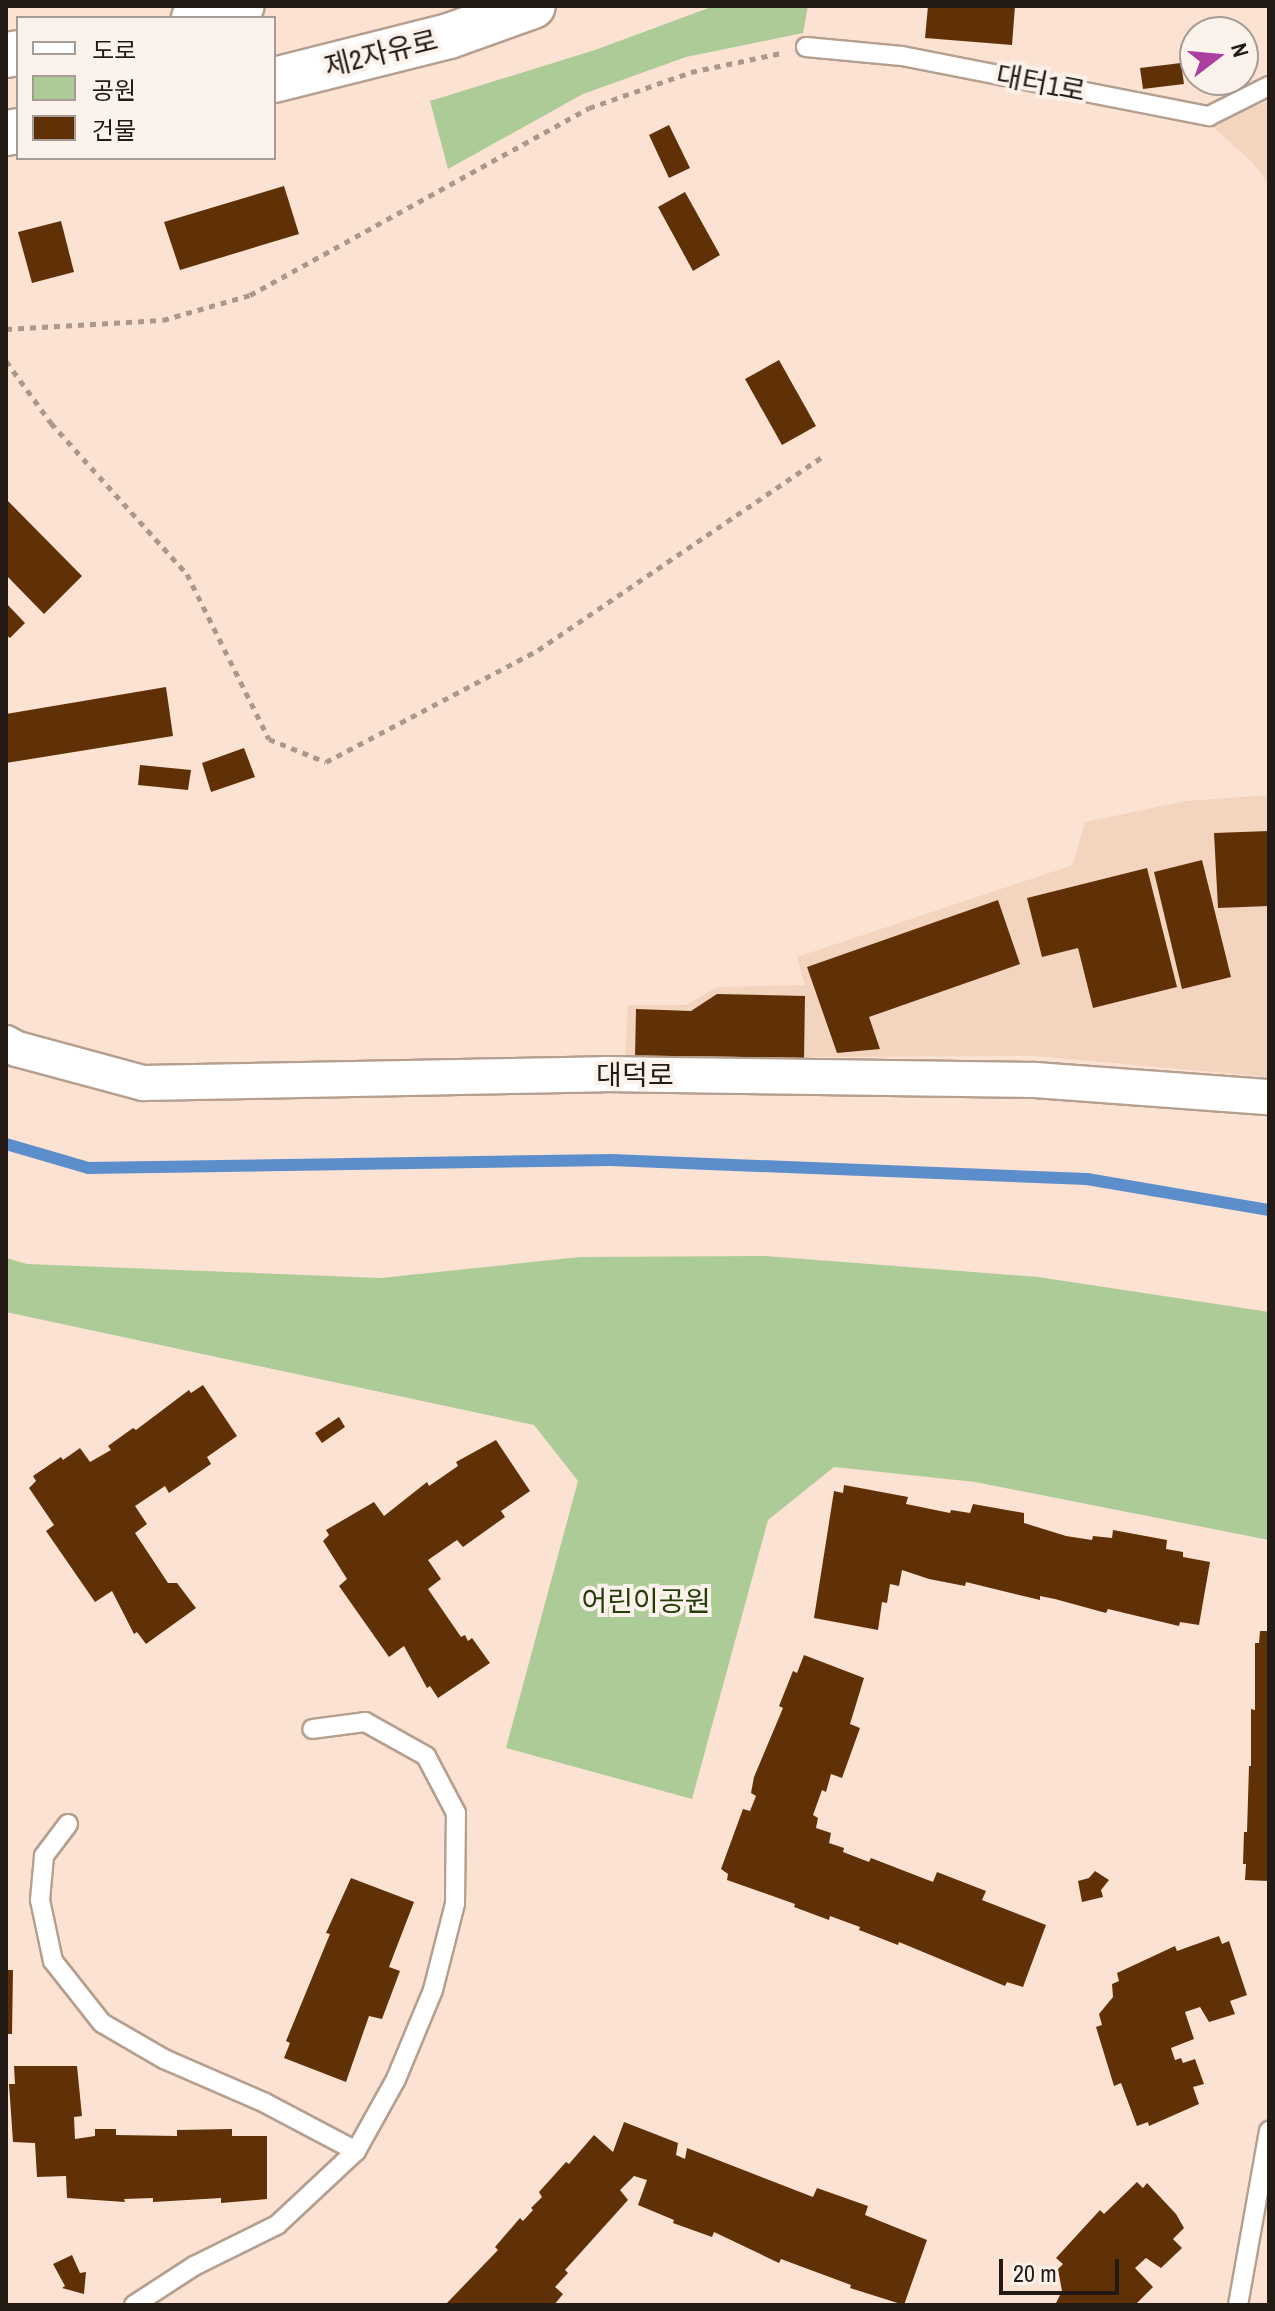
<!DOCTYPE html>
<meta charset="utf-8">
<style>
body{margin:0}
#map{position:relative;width:1275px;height:2311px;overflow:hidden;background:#fbe2d2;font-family:"Archivo Narrow","Noto Sans KR",sans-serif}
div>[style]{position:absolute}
.built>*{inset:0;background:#f3d4bf}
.green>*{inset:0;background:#adcb97}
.stream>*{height:12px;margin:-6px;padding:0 6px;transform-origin:6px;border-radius:6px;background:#5c8ecb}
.building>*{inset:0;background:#603106}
.path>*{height:5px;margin-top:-2.5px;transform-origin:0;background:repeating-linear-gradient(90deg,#ab988c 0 6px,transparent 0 12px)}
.roads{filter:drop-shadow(2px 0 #b59f8f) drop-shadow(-2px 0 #b59f8f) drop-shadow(0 2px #b59f8f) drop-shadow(0 -2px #b59f8f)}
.service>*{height:18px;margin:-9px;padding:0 9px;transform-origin:9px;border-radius:9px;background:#fff}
.minor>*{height:34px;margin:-17px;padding:0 17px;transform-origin:17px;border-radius:17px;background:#fff}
.trunk>*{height:44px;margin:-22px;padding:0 22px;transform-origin:22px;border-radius:22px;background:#fff}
span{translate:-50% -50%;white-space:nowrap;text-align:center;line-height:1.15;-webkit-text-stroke:8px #fcf2ec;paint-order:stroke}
.street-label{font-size:28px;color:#231a15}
.park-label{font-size:28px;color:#243d09}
.frame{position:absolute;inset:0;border:8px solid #231a15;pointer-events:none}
.legend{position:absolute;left:16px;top:16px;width:260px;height:144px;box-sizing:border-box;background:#fcf2ec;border:2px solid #a59c96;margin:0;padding:10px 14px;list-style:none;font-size:24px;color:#231a15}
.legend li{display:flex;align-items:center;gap:16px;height:40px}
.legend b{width:40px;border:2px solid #a59c96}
.north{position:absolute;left:1179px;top:16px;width:80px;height:80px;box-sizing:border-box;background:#fcf2ec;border:2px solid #a59c96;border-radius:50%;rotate:74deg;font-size:22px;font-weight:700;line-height:32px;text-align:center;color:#231a15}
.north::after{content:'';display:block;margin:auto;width:28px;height:36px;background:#aa3fa0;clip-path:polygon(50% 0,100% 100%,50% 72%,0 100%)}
.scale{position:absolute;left:999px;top:2259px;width:120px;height:36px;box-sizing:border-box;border:4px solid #231a15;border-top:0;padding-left:10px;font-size:24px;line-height:28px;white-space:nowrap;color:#231a15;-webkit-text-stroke:6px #fcf2ec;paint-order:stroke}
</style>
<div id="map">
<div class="built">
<i style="clip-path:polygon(1269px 101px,1269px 184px,1252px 162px,1211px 125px)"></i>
<i style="clip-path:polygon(1269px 795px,1269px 1077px,1035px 1056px,625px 1058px,628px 1005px,686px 1005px,717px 987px,805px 985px,797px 957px,1073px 865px,1085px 822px,1187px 801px)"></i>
</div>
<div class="green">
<i style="clip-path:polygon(714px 6px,808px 6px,803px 33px,686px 57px,583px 94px,448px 169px,430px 101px,595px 50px)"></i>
<i style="clip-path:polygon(765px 1256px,1038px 1277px,1269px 1312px,1269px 1540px,975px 1482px,834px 1467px,768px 1520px,692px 1799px,506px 1748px,578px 1481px,534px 1425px,6px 1312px,6px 1258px,27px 1264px,381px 1278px,580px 1257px)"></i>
</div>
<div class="stream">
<i style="left:6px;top:1144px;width:85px;rotate:16.3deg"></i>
<i style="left:88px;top:1168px;width:523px;rotate:-0.88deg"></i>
<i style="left:611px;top:1160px;width:476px;rotate:2.3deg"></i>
<i style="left:1087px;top:1179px;width:185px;rotate:9.7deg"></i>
</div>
<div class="building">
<i style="clip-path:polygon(928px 6px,1015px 6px,1012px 45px,925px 38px)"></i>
<i style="clip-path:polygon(1181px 63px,1184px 84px,1143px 89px,1140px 68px)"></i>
<i style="clip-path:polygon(669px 125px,690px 168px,669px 178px,649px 135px)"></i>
<i style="clip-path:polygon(284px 186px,299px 234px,180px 270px,164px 222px)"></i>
<i style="clip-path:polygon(685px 192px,720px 255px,693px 271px,658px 207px)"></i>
<i style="clip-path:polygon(61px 221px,74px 272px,32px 283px,18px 232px)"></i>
<i style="clip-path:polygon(779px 360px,816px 426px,782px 445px,745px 379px)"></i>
<i style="clip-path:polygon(6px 499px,82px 576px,44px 614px,6px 575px)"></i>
<i style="clip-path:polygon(6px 603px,25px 623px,10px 638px,6px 635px)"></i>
<i style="clip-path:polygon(166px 687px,173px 736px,6px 763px,6px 714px)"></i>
<i style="clip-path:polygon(244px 748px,255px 777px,211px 792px,202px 763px)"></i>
<i style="clip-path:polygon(140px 765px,191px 770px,188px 790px,138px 785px)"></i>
<i style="clip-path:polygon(1269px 831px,1269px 906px,1218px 908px,1214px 833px)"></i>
<i style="clip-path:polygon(1202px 860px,1231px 977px,1182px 989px,1154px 872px)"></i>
<i style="clip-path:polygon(1147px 868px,1177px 987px,1093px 1008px,1078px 948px,1042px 957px,1027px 898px)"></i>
<i style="clip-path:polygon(998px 900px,1020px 964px,869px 1017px,880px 1049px,837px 1053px,807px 967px)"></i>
<i style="clip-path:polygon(717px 994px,805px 996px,804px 1061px,635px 1057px,636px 1009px,691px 1011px)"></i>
<i style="clip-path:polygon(203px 1385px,237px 1436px,207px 1457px,211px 1464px,169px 1493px,165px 1486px,135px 1506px,147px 1524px,135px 1533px,168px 1583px,177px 1583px,196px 1608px,146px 1644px,137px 1632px,134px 1634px,112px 1591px,95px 1602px,46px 1531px,54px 1525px,29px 1488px,36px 1481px,33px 1476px,61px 1457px,63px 1460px,80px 1448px,90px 1462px,111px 1450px,108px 1446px,133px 1428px,136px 1430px,189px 1390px,191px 1393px)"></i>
<i style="clip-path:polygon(339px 1417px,345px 1427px,322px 1443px,315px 1433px)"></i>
<i style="clip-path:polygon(496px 1440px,530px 1491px,501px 1511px,505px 1517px,463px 1547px,457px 1540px,428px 1560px,441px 1579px,428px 1589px,461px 1637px,465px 1635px,468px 1641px,472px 1638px,490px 1663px,438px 1698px,430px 1686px,427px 1688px,404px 1646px,389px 1657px,339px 1586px,347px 1579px,323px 1541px,329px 1535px,326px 1530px,374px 1502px,384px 1516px,427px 1482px,429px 1486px,458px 1466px,456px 1462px)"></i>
<i style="clip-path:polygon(844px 1485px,908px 1497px,906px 1504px,950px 1513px,951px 1510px,970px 1513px,973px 1504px,1024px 1513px,1024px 1523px,1066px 1536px,1092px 1540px,1093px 1536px,1112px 1538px,1113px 1530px,1167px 1540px,1166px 1549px,1183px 1552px,1183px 1557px,1210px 1562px,1199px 1625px,1180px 1622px,1179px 1626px,1108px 1609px,1106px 1613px,1055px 1599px,1040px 1596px,1040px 1600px,966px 1582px,965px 1586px,929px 1579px,902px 1570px,899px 1586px,890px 1584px,887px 1603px,882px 1602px,878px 1630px,814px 1618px,834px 1491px,843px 1493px)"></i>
<i style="clip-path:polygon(1260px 1631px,1269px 1631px,1269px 1881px,1245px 1880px,1246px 1864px,1243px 1864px,1244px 1832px,1247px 1832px,1249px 1766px,1251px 1766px,1251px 1709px,1255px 1710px,1255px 1643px,1259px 1643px)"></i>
<i style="clip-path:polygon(804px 1655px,864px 1678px,850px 1724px,860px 1728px,842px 1778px,831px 1774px,826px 1792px,822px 1790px,813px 1815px,818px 1818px,816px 1828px,831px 1833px,829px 1843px,844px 1848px,843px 1852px,869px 1862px,871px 1858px,933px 1882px,937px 1872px,986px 1891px,982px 1900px,1046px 1925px,1023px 1987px,1007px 1982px,1005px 1986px,899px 1942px,898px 1945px,859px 1930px,860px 1927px,830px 1916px,829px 1920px,794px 1907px,795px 1904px,727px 1880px,728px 1874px,721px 1869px,743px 1809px,750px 1811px,756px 1796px,751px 1793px,754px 1777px,783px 1708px,779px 1706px,793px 1671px,797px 1673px)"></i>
<i style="clip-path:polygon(1095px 1871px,1109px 1880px,1101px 1890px,1103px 1897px,1082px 1902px,1078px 1881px,1089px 1878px)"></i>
<i style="clip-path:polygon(351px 1878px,414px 1902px,389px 1967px,400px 1971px,382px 2019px,369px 2016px,346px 2082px,284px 2058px,290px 2043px,286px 2041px,330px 1934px,326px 1933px)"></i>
<i style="clip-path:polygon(1219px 1936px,1222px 1944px,1229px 1941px,1247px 1995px,1230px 2001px,1235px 2014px,1209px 2022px,1200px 2007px,1185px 2012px,1194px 2039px,1171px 2048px,1175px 2060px,1181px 2058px,1183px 2063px,1195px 2059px,1204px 2084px,1193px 2087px,1199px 2104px,1149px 2126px,1148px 2122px,1137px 2126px,1121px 2083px,1114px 2086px,1096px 2027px,1102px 2025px,1099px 2014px,1113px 1997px,1112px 1984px,1119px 1981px,1117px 1973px,1175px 1946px,1177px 1951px)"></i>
<i style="clip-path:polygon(6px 1970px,13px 1970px,12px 2034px,6px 2034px)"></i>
<i style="clip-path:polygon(14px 2066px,77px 2066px,82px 2116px,74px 2117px,75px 2139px,95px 2136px,95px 2129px,116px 2129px,116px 2135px,177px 2136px,177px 2130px,232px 2129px,232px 2136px,267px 2136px,267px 2199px,221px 2203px,221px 2198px,153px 2202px,153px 2198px,124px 2199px,125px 2202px,67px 2198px,66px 2176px,37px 2177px,35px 2143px,13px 2142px,9px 2084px,15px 2084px)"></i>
<i style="clip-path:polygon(624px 2122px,678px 2143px,676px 2155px,685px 2159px,687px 2148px,813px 2197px,817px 2188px,868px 2206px,865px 2215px,927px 2240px,904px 2305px,850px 2288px,851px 2285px,781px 2259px,779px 2263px,714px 2232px,712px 2237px,673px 2223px,674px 2220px,638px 2205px,647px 2180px,634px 2176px,620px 2190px,628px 2200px,565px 2270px,568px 2273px,555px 2287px,563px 2294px,554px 2305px,447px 2303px,498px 2250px,495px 2247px,520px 2218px,523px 2221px,533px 2210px,531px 2208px,542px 2197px,539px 2192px,566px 2162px,569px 2164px,594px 2135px,613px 2152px)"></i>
<i style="clip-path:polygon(1137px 2182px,1143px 2188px,1147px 2183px,1176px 2214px,1184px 2228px,1173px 2239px,1182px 2248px,1161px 2268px,1146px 2258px,1135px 2268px,1153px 2287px,1135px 2305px,1055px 2305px,1062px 2291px,1058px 2269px,1063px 2264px,1056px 2258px,1100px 2210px,1104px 2214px)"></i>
<i style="clip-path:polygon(72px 2255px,80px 2273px,86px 2272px,84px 2294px,62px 2288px,65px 2286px,53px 2264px)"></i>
</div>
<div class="path">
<i style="left:6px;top:329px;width:157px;rotate:-3.3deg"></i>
<i style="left:163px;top:320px;width:91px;rotate:-16deg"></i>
<i style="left:250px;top:295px;width:387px;rotate:-28.9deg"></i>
<i style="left:589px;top:108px;width:108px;rotate:-19.4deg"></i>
<i style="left:691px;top:72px;width:92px;rotate:-11.9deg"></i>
<i style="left:6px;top:361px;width:77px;rotate:54deg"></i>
<i style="left:51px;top:423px;width:203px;rotate:48deg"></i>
<i style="left:187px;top:574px;width:184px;rotate:63.6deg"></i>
<i style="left:269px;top:739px;width:61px;rotate:22deg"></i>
<i style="left:326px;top:762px;width:240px;rotate:-27.8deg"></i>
<i style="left:538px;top:650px;width:348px;rotate:-34.2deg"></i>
</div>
<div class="roads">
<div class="service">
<i style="left:806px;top:47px;width:96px;rotate:5.4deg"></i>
<i style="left:902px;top:56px;width:313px;rotate:11.1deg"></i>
<i style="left:1209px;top:116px;width:67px;rotate:-26.6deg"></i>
<i style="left:68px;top:1824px;width:40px;rotate:127deg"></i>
<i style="left:44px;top:1856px;width:44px;rotate:95.2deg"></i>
<i style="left:40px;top:1900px;width:62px;rotate:78deg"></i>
<i style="left:53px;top:1961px;width:79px;rotate:51.7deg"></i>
<i style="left:102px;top:2023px;width:72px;rotate:30.1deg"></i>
<i style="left:164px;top:2059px;width:110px;rotate:23.5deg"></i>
<i style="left:265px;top:2103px;width:103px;rotate:27.8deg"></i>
<i style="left:134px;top:2305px;width:72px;rotate:-33deg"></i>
<i style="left:194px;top:2266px;width:93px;rotate:-26.3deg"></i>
<i style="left:277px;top:2225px;width:108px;rotate:-43.1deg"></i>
<i style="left:356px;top:2151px;width:82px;rotate:-60.9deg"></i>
<i style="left:396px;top:2079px;width:96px;rotate:-67.4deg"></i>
<i style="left:433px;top:1990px;width:89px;rotate:-75.7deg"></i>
<i style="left:455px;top:1904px;width:91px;rotate:-89.4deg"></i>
<i style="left:456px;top:1813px;width:64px;rotate:-117.8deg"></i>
<i style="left:426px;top:1756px;width:70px;rotate:-150.9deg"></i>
<i style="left:365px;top:1722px;width:53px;rotate:172.5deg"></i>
<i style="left:1238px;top:2305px;width:177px;rotate:-79.9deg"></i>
</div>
<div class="minor">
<i style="left:6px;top:1043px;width:13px;rotate:29deg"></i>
<i style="left:17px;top:1049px;width:131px;rotate:15.1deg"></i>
<i style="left:143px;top:1083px;width:461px;rotate:-1.1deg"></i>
<i style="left:604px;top:1074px;width:431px;rotate:0.8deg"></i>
<i style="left:1035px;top:1080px;width:235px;rotate:4.2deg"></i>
</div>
<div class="trunk">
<i style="left:194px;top:18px;width:49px;rotate:-14.3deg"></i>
<i style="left:6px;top:55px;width:12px;rotate:-9deg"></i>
<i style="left:274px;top:80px;width:180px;rotate:-14.1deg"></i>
<i style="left:449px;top:36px;width:89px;rotate:-19.7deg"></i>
<i style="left:6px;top:133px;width:12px;rotate:-9deg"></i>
</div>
</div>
<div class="street-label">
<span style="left:381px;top:53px;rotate:-14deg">제2자유로</span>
<span style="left:1041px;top:83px;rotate:11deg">대터1로</span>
<span style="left:635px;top:1075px">대덕로</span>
</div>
<div class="park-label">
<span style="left:646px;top:1601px">어린이공원</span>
</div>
<div class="frame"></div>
<ul class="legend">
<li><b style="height:10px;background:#fff"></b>도로</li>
<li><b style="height:22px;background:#adcb97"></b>공원</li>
<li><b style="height:22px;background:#603106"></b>건물</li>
</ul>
<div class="north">N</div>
<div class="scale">20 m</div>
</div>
